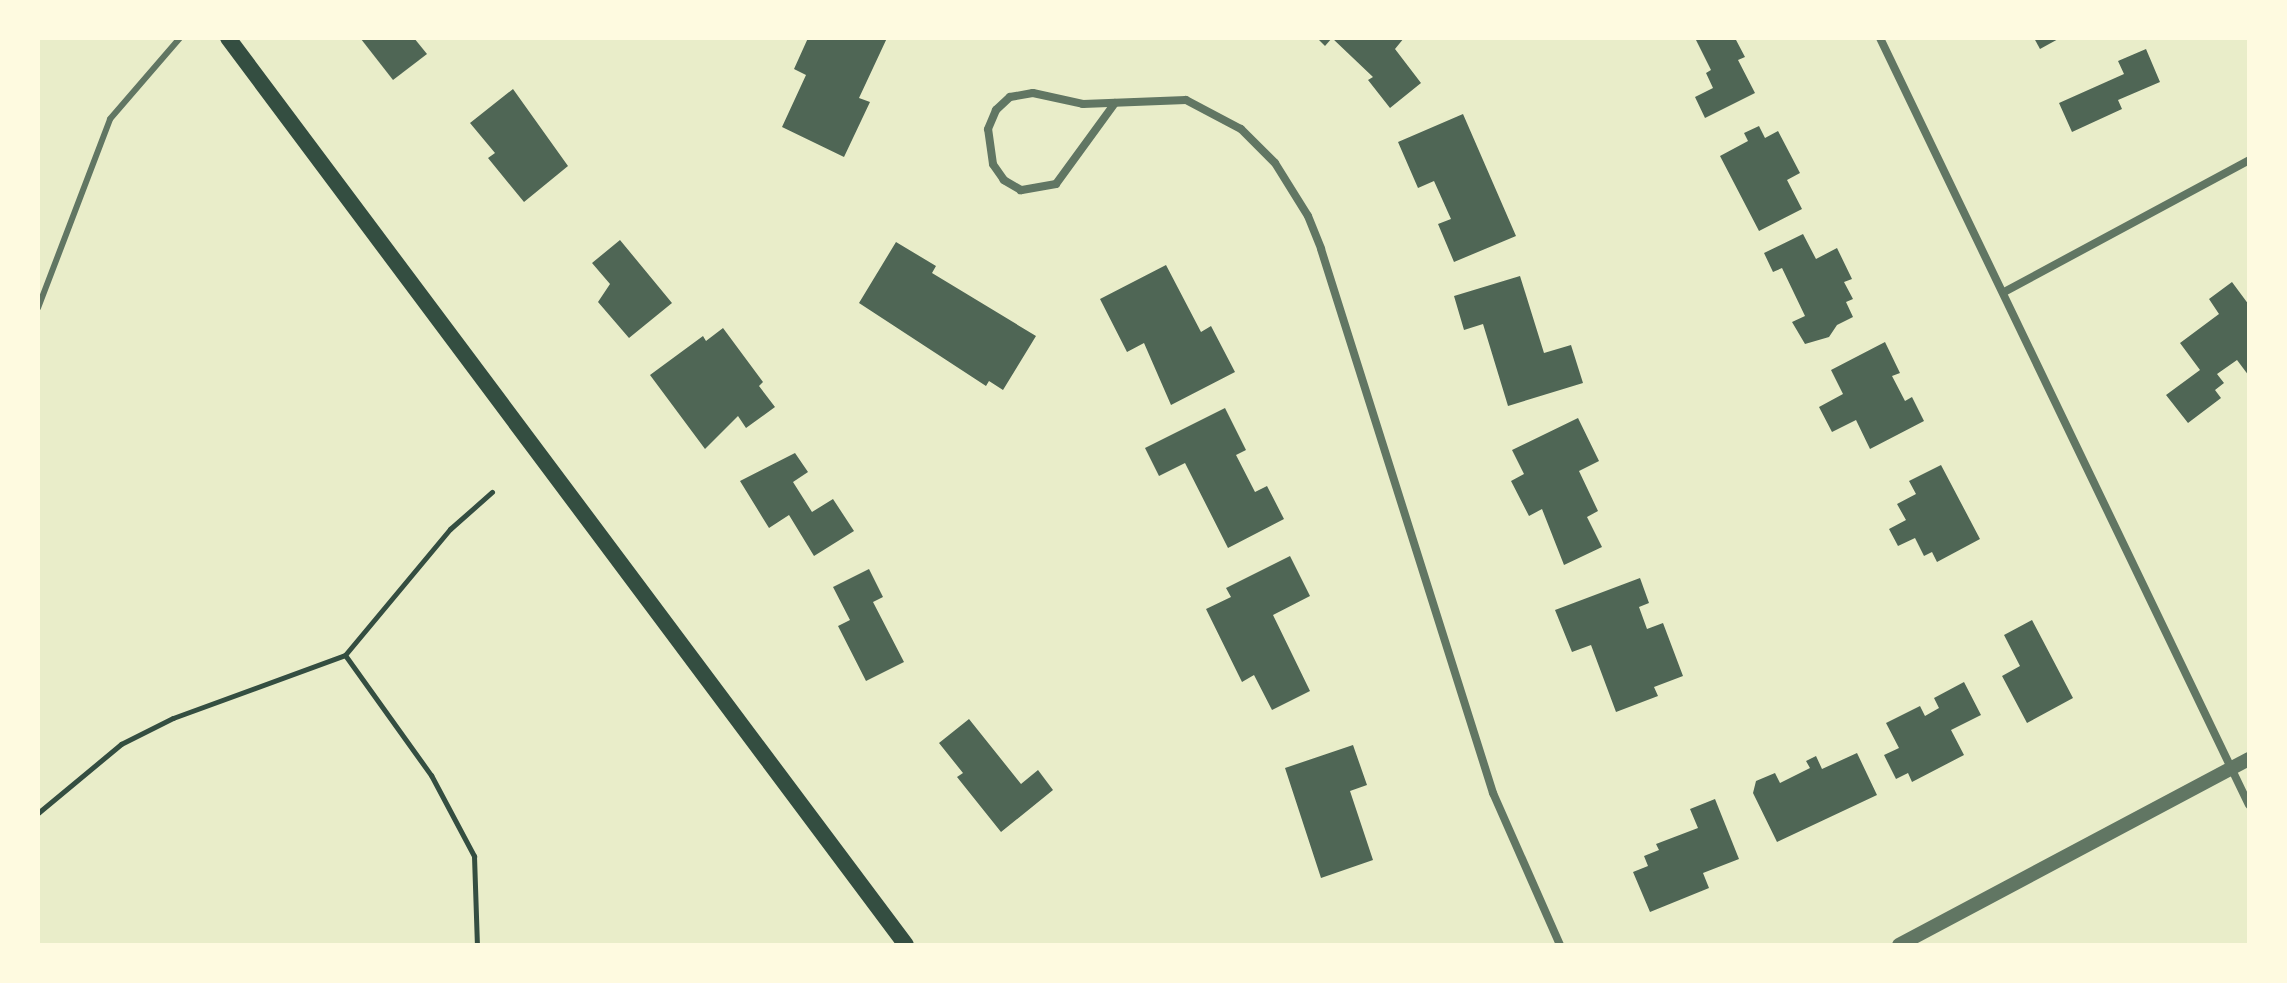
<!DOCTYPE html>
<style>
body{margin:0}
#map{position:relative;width:2287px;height:983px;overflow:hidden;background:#e9edc9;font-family:Karla,sans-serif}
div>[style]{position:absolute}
.building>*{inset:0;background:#4f6655}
.path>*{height:5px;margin:-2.5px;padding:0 2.5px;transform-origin:2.5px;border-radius:2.5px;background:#344e41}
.service>*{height:6px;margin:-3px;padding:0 3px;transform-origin:3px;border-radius:3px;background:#617663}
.minor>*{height:8px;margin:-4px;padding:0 4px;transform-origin:4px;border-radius:4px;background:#617663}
.tertiary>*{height:14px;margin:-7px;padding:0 7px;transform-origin:7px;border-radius:7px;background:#617663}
.secondary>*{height:16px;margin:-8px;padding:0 8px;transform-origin:8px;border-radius:8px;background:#344e41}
span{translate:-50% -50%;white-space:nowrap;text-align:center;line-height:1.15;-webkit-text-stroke:6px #fefae0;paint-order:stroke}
.frame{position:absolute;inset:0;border:40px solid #fefae0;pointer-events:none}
</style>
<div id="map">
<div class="building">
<i style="clip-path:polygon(414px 38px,427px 54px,393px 80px,361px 39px)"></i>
<i style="clip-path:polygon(808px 38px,887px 38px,859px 98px,870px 102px,844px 157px,782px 127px,806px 75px,794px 69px)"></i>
<i style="clip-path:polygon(1317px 38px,1404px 38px,1395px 49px,1421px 83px,1390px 108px,1368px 80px,1373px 77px,1332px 38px,1325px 46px)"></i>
<i style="clip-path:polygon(1695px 38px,1735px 38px,1745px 57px,1738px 60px,1755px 93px,1705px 118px,1695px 97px,1713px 88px,1706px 73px,1711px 70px)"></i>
<i style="clip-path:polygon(2034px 38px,2060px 38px,2040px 49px)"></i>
<i style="clip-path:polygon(2146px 49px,2160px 82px,2118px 100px,2122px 109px,2072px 132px,2059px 103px,2124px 74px,2118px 61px)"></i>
<i style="clip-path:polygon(513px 89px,568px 166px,524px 202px,488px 158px,495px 153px,470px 123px)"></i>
<i style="clip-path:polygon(1463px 114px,1516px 236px,1454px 262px,1438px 224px,1451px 219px,1434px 181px,1418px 188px,1398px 142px)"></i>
<i style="clip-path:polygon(1759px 126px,1765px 138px,1778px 131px,1800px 173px,1787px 180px,1802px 209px,1759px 231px,1720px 156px,1748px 141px,1744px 133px)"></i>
<i style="clip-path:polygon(1803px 234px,1816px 259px,1837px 248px,1852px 279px,1844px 282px,1853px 299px,1846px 302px,1853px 317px,1837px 325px,1829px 337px,1805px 344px,1792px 322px,1805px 316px,1782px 268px,1773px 272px,1764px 253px)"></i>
<i style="clip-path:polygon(620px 240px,672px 303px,629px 338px,598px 302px,610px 284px,592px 263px)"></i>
<i style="clip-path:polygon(896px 242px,936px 266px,932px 273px,1036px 336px,1003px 390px,989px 381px,986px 386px,859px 303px)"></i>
<i style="clip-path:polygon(1166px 265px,1201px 332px,1211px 326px,1235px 372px,1171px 405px,1144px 343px,1127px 352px,1100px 299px)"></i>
<i style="clip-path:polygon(1520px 276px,1544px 353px,1571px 345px,1583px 383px,1508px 406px,1483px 324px,1464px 330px,1454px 296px)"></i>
<i style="clip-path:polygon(2232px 282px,2249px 305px,2249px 376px,2237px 360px,2217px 374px,2224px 383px,2215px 390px,2221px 398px,2188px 423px,2166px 395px,2200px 370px,2180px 343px,2219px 314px,2209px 299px)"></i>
<i style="clip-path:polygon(723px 328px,763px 382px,759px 386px,775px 407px,746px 428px,738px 416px,705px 449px,650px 375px,703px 336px,706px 341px)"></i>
<i style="clip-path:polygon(1885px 342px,1900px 373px,1892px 376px,1905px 401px,1912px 397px,1924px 421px,1870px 449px,1856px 420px,1832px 432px,1819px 407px,1843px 394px,1831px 370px)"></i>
<i style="clip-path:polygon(1225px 408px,1246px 450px,1236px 455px,1255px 492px,1267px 486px,1284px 519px,1228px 548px,1185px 463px,1159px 476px,1145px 448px)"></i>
<i style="clip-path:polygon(1578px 418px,1599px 461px,1579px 471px,1598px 511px,1587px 517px,1602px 547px,1564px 565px,1542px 509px,1529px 516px,1511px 481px,1524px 474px,1512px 450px)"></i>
<i style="clip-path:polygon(795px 453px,808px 472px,793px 482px,812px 512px,833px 499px,854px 531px,814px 556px,789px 515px,769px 528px,740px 481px)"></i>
<i style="clip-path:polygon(1941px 465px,1980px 539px,1937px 562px,1932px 552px,1924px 556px,1915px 538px,1898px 546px,1889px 529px,1906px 520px,1897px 504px,1916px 494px,1909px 481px)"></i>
<i style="clip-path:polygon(1290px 556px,1310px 596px,1273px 615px,1310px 691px,1272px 710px,1254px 675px,1242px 682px,1206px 609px,1231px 597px,1226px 588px)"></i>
<i style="clip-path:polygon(869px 569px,883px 597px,873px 602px,904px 662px,866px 681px,838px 626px,850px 620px,833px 587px)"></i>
<i style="clip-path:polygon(1640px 578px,1649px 603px,1639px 607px,1647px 629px,1663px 623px,1683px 676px,1654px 687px,1658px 696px,1616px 712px,1591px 645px,1572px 652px,1555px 610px)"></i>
<i style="clip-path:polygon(2032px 620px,2073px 698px,2027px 723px,2002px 676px,2020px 666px,2004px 635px)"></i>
<i style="clip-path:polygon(1964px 682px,1981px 715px,1951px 730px,1964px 755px,1912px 782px,1908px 773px,1896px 779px,1884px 755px,1899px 748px,1886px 723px,1920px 706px,1925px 716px,1939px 708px,1934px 698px)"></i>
<i style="clip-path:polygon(969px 719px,1021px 784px,1038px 770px,1053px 790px,1001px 832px,957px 777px,963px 773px,939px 743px)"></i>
<i style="clip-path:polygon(1353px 745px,1367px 785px,1350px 791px,1373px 860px,1321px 878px,1285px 768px)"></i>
<i style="clip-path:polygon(1857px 753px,1877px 795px,1777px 842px,1753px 793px,1756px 781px,1775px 773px,1780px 783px,1810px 768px,1806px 761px,1816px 756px,1822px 769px)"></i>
<i style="clip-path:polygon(1715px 799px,1739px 859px,1703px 873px,1709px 888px,1650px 912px,1633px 872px,1648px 866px,1644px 856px,1659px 850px,1656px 844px,1698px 828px,1690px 809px)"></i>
</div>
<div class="path">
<i style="left:345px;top:655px;width:148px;rotate:54.4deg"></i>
<i style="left:431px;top:775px;width:92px;rotate:62deg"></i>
<i style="left:474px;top:856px;width:89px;rotate:88.1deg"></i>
<i style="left:38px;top:813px;width:108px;rotate:-39.7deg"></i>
<i style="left:121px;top:744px;width:58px;rotate:-26.6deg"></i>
<i style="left:173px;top:718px;width:183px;rotate:-20.1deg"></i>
<i style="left:345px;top:655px;width:164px;rotate:-50.2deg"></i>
<i style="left:450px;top:529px;width:56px;rotate:-41.4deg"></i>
</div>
<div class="service">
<i style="left:38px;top:308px;width:202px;rotate:-69.1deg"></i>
<i style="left:110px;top:119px;width:107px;rotate:-49.2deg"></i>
</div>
<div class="minor">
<i style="left:1880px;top:38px;width:851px;rotate:64.31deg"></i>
<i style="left:1115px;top:103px;width:100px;rotate:126.1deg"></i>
<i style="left:1056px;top:184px;width:36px;rotate:170deg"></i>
<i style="left:1021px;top:190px;width:20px;rotate:-150deg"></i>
<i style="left:1004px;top:180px;width:19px;rotate:-125deg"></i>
<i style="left:993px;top:164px;width:35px;rotate:-98deg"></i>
<i style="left:988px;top:129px;width:21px;rotate:-67deg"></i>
<i style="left:996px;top:110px;width:19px;rotate:-43deg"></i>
<i style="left:1010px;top:97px;width:23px;rotate:-10deg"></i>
<i style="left:1033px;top:93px;width:51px;rotate:12.4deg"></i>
<i style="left:1083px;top:104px;width:103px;rotate:-2.2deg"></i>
<i style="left:1186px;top:100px;width:62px;rotate:27.8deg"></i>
<i style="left:1241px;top:129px;width:48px;rotate:45deg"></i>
<i style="left:1275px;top:163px;width:62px;rotate:58.1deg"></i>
<i style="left:1308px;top:216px;width:35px;rotate:68deg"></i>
<i style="left:1321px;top:249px;width:571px;rotate:72.45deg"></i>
<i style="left:1493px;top:793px;width:166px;rotate:66.2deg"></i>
<i style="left:2006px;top:291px;width:276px;rotate:-28.3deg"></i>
</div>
<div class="tertiary">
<i style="left:1899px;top:945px;width:396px;rotate:-28deg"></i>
</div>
<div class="secondary">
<i style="left:228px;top:38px;width:1132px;rotate:53.22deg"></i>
</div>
<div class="frame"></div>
</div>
